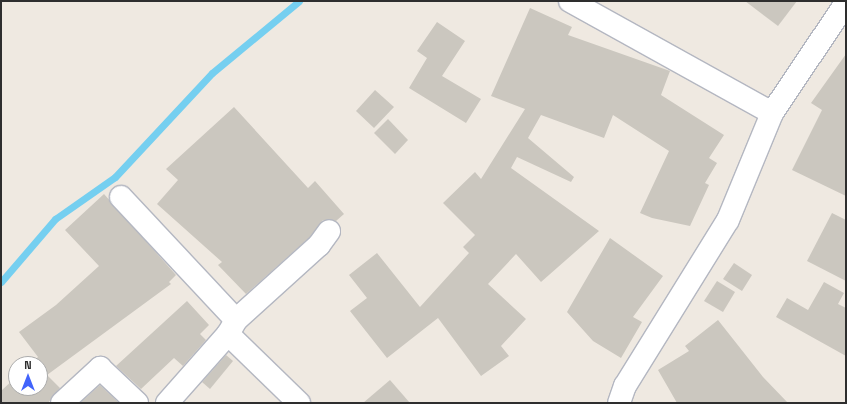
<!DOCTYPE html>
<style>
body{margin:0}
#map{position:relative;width:847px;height:404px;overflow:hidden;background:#efe9e1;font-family:"Space Grotesk",sans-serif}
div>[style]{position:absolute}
.stream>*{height:7px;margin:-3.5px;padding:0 3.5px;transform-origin:3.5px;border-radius:3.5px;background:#75cff0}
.building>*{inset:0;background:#cbc7bf}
.roads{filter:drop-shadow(1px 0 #b4b7c1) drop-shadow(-1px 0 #b4b7c1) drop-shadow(0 1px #b4b7c1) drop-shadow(0 -1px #b4b7c1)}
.minor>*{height:22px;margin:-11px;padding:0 11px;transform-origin:11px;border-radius:11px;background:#fff}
span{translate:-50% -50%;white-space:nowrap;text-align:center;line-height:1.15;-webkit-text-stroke:4px #fff;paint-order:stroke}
.frame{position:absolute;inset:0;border:2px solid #2e2e2e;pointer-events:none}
.north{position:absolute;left:8px;top:356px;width:40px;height:40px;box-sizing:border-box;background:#fff;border:1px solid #ababab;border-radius:50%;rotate:0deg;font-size:11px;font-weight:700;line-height:16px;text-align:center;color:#2e2e2e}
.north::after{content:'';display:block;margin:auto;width:14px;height:18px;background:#4264fb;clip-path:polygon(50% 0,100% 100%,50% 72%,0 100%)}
</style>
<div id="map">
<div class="stream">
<i style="left:1px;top:282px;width:83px;rotate:-49.4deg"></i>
<i style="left:55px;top:219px;width:73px;rotate:-35deg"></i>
<i style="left:115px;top:177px;width:142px;rotate:-47deg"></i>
<i style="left:212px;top:73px;width:113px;rotate:-39.6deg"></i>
</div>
<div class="building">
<i style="clip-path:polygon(745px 1px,797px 1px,778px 26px)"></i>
<i style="clip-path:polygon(530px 8px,572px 27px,568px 35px,670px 71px,661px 95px,724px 135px,709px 158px,717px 163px,705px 183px,709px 185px,690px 226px,652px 218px,640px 213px,669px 151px,613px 115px,604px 138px,541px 115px,528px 138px,574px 177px,571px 182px,517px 157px,511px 168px,599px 231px,541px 282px,516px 254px,488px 284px,526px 319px,501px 346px,509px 356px,481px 376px,438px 318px,387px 358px,350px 311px,367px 298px,349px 275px,377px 253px,420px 307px,469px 253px,463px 247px,475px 235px,443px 203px,475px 172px,481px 179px,525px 109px,491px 96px)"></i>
<i style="clip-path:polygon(437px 22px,465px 41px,442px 76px,481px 99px,466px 123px,409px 88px,427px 58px,417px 51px)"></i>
<i style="clip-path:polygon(846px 54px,846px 196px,792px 170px,822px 110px,811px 103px)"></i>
<i style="clip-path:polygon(375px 90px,394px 107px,374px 128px,356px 111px)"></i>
<i style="clip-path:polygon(234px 107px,308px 188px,315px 181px,344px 214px,336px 221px,323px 220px,310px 237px,246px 294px,218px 265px,222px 262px,157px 204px,178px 180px,166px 169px)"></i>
<i style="clip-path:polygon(388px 119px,408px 140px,395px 154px,374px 133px)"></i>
<i style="clip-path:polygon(104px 194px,176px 275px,169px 282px,171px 284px,47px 375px,60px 388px,48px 403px,1px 403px,1px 391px,16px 377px,16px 388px,40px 388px,40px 364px,31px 364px,38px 357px,19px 332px,56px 305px,99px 266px,65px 230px)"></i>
<i style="clip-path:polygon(832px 213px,846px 220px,846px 281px,807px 261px)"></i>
<i style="clip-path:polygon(610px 238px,663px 276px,633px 317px,642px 322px,621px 358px,593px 341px,567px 312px)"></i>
<i style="clip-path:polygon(734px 263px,752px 275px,742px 291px,723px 279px)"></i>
<i style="clip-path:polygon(717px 281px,735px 292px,723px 312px,704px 301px)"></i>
<i style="clip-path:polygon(824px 282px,844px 293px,838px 304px,846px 308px,846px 356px,776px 317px,787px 298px,808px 310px)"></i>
<i style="clip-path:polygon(187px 301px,209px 325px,200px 334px,206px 340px,183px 366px,174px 358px,141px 389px,116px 366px)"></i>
<i style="clip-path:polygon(718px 320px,763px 377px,788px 403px,677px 403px,658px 370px,689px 351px,685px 346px)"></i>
<i style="clip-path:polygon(226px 355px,233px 361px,210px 389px,202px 382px)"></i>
<i style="clip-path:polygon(390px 380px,410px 403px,363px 403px)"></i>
<i style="clip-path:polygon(100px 385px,119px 403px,80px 403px)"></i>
</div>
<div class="roads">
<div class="minor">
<i style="left:570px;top:1px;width:231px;rotate:29deg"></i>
<i style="left:121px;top:197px;width:168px;rotate:46.9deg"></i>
<i style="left:228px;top:334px;width:99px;rotate:44.2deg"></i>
<i style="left:62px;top:403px;width:52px;rotate:-42.6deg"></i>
<i style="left:100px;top:368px;width:51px;rotate:43.4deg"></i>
<i style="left:167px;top:403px;width:92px;rotate:-48.5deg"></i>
<i style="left:228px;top:334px;width:16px;rotate:-60deg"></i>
<i style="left:236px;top:320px;width:112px;rotate:-42.1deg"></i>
<i style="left:319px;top:245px;width:17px;rotate:-54deg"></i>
<i style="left:619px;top:403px;width:18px;rotate:-71deg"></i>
<i style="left:625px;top:386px;width:195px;rotate:-58.2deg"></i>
<i style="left:728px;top:220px;width:116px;rotate:-67.6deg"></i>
<i style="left:772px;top:113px;width:133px;rotate:-56.1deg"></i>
</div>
</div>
<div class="frame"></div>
<div class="north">N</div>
</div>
